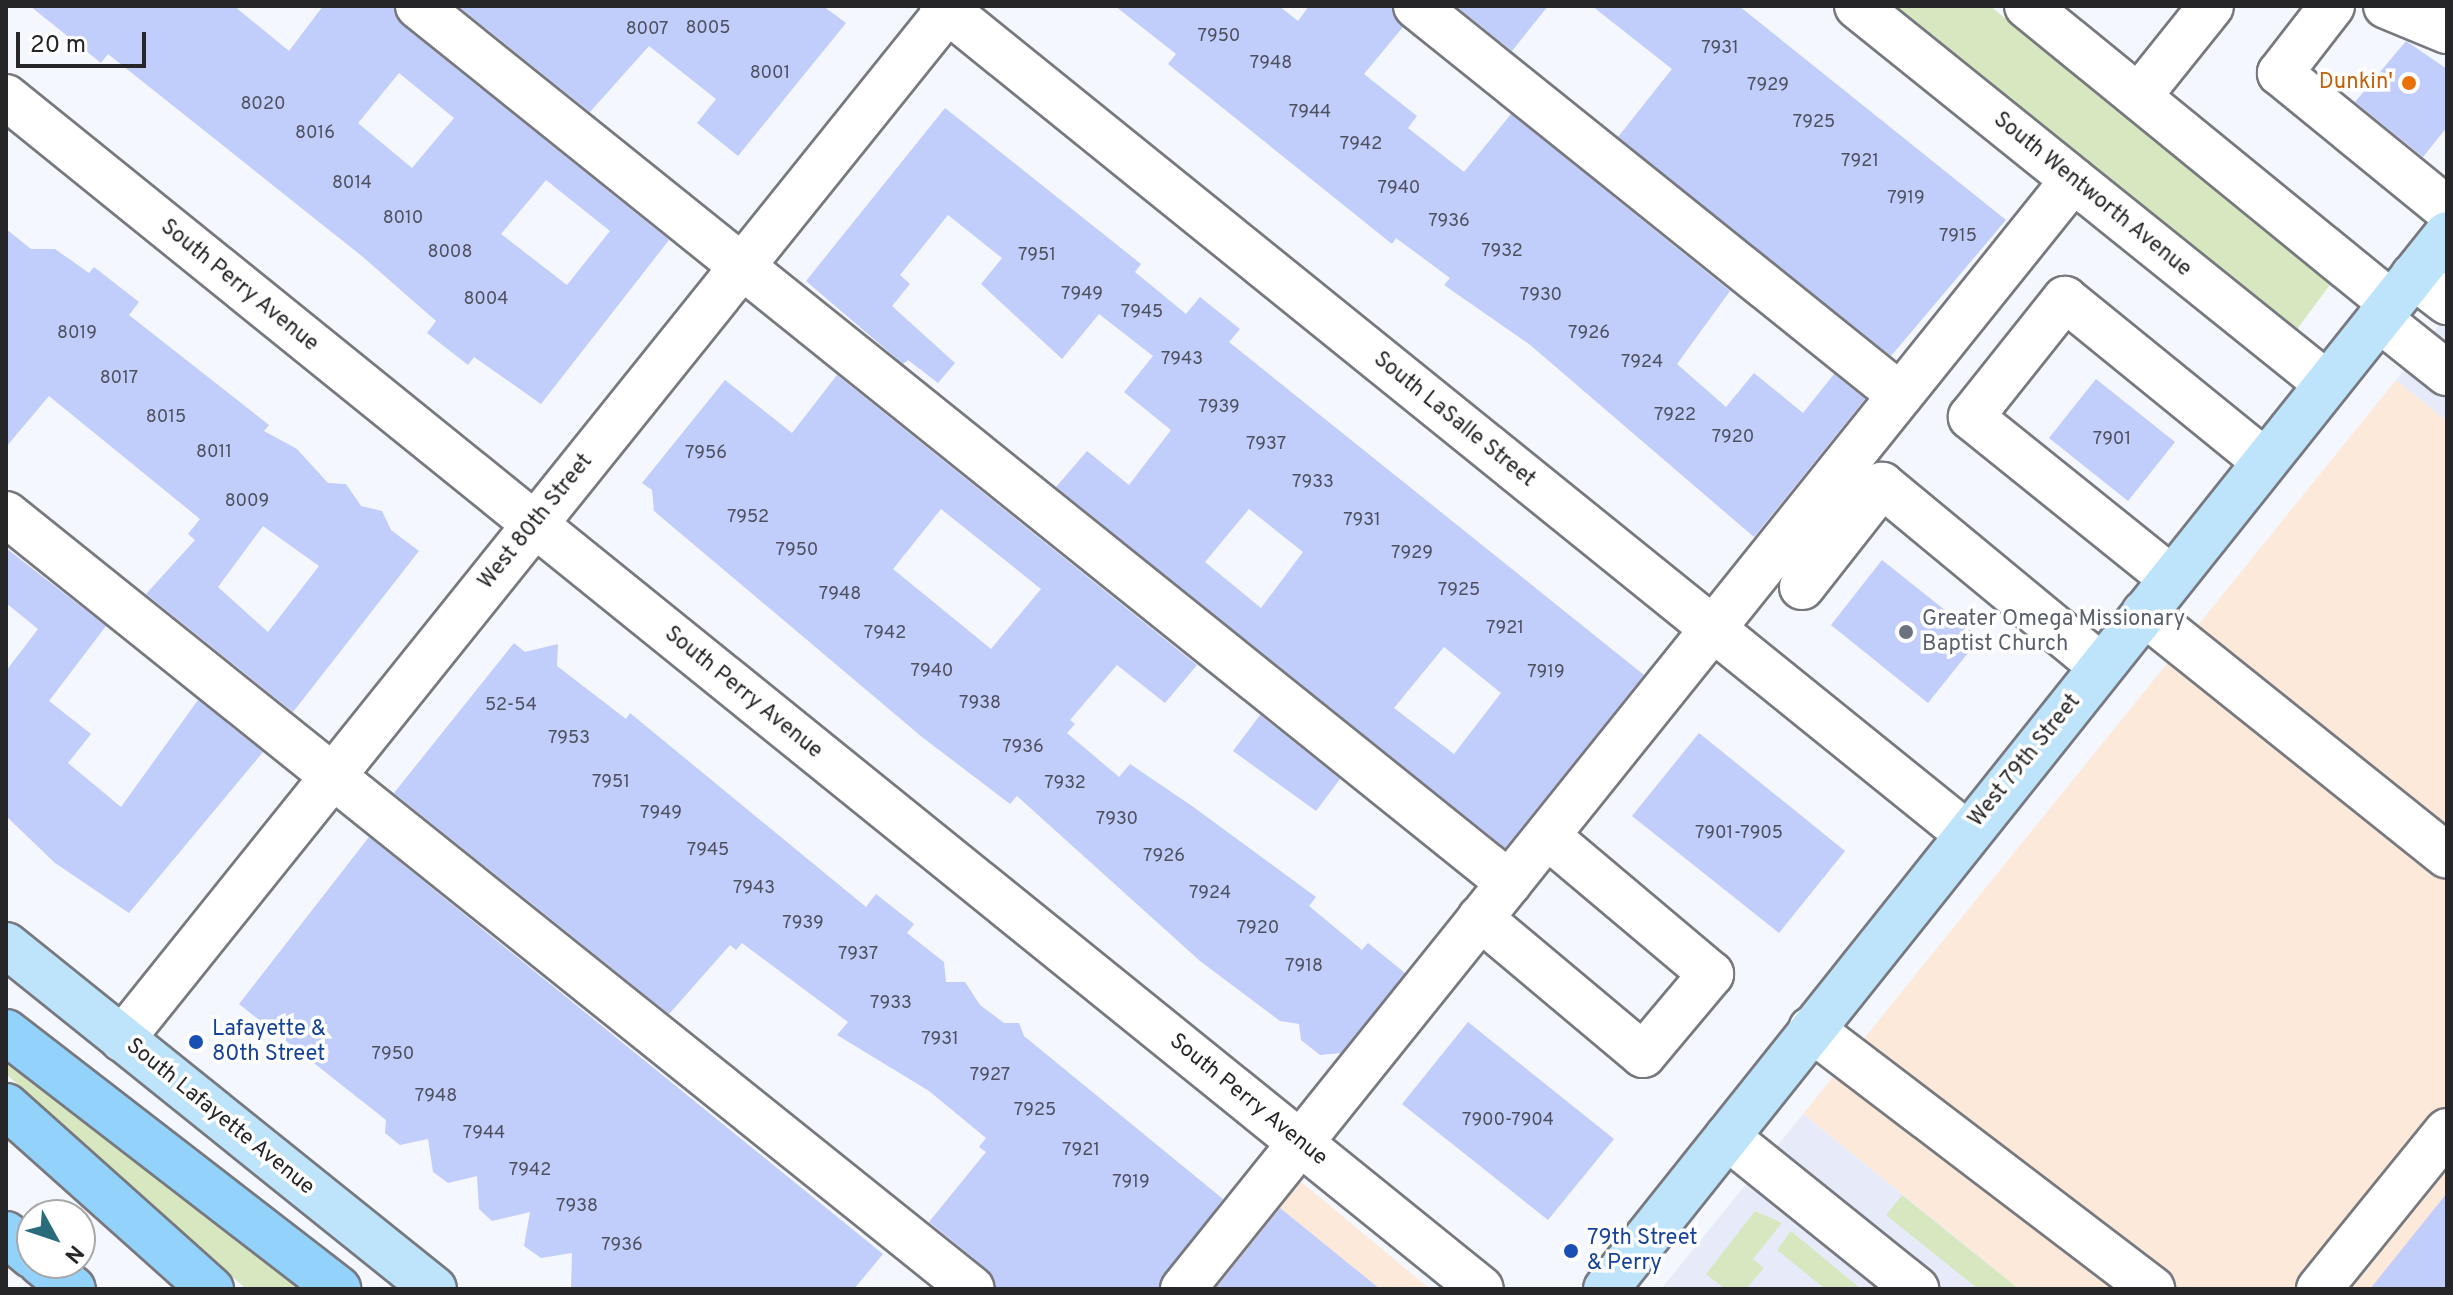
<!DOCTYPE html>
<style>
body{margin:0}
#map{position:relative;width:2453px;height:1295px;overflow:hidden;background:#f5f7fe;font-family:Overpass,sans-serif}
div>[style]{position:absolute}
.commercial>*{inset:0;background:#fde9da}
.built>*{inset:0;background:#e7ebf9}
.green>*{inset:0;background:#d7e8c1}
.building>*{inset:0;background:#c1cdfb}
.roads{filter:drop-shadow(2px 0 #77797f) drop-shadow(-2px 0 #77797f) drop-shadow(0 2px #77797f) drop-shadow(0 -2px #77797f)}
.minor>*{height:44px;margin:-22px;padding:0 22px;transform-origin:22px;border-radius:22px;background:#fff}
.major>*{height:44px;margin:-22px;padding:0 22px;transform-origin:22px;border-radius:22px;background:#bee4fc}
.highway>*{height:44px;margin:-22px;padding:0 22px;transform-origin:22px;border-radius:22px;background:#93d2fa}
.dots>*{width:22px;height:22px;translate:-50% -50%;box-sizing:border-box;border:4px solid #fff;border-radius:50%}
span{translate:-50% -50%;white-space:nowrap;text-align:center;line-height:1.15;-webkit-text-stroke:7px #fff;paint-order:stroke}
.number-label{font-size:18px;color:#4d505e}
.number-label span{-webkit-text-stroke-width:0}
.food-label{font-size:22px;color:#c56008}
.right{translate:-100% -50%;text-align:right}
.street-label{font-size:22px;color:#262629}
.worship-label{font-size:22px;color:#5b616d}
.left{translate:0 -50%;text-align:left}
.transit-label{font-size:22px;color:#164399}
.frame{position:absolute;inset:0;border:8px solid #262629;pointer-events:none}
.north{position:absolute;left:16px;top:1199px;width:80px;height:80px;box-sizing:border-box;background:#fff;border:2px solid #a8a8a9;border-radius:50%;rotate:130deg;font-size:22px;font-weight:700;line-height:32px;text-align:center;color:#262629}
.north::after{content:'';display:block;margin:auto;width:28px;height:36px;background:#286c7c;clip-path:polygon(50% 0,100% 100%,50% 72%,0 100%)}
.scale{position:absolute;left:16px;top:32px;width:130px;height:36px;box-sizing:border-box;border:4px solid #262629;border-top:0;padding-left:10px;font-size:24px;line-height:28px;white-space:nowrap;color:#262629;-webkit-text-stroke:6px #fff;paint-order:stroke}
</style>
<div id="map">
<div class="commercial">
<i style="clip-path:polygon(2396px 380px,2447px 421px,2447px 1289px,2019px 1289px,1803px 1114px)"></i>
<i style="clip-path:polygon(1299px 1180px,1430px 1289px,1212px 1289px)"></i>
</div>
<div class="built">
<i style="clip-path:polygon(2447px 315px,2447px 421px,2396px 380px)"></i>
<i style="clip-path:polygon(1803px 1114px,2019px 1289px,1661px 1289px)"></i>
</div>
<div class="green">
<i style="clip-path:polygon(1892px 6px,1990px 6px,2332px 282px,2295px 332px)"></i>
<i style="clip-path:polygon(6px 1054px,305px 1289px,246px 1289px,6px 1074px)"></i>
<i style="clip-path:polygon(1902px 1195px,2019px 1289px,1978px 1289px,1886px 1215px)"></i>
<i style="clip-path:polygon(1755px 1211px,1782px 1223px,1753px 1259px,1764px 1268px,1746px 1289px,1725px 1289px,1706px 1274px)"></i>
<i style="clip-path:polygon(1791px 1231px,1861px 1289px,1825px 1289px,1777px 1250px)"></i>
</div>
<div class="building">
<i style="clip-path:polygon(evenodd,30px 6px,234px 6px,289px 51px,323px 6px,394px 6px,402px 25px,669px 240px,541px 404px,474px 357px,468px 365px,427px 333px,436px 321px,363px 257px,108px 54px,101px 63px,30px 6px,399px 73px,454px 118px,412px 168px,358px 123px,399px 73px,30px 6px,546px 180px,610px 231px,567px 285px,501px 234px,546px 180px)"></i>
<i style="clip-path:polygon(458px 6px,823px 6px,846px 23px,738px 156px,697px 123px,716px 99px,649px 46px,590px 112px)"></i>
<i style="clip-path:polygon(1115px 6px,1279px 6px,1298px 21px,1309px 6px,1392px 6px,1403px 27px,1364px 74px,1417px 116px,1408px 128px,1464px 172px,1511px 114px,1730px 291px,1677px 364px,1726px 407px,1754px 373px,1803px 413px,1834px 374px,1865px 399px,1754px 537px,1529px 344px,1444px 285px,1450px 278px,1396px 238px,1392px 244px,1168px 64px,1176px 54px)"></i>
<i style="clip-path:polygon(1456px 6px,1548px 6px,1512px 51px)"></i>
<i style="clip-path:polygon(1592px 6px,1739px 6px,2006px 220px,1891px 356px,1618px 137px,1672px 69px)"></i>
<i style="clip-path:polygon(2406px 41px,2447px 69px,2447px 127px,2423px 157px,2355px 102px)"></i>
<i style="clip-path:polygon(evenodd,945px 108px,1141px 264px,1135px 272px,1186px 314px,1200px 297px,1240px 329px,1229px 342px,1644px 675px,1505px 848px,1056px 487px,1087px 451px,1129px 485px,1171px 430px,1124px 392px,1153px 356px,1099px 314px,1062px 359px,981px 284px,1002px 258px,948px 215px,900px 275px,910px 284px,892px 306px,955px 363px,938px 383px,908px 360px,903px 364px,806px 281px,945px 108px,1249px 509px,1303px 552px,1261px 608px,1205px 562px,1249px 509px,945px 108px,1444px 647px,1501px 693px,1454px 754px,1394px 708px,1444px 647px)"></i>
<i style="clip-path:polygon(evenodd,6px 229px,31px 249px,55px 249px,89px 273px,94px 267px,139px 302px,129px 315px,269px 425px,264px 431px,297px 449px,328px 483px,346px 484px,361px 506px,382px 511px,391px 530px,419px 551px,293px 712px,146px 594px,195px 540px,188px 534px,200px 519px,49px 396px,6px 447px,6px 229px,263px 526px,319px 566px,268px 632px,218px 587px,263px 526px)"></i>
<i style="clip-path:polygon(evenodd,837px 375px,1197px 665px,1165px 703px,1117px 665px,1070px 720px,1075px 724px,1067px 733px,1119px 777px,1130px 764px,1192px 806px,1316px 897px,1309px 906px,1362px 950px,1368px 943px,1405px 973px,1341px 1053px,1320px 1055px,1301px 1040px,1299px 1024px,1280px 1021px,1200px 961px,1017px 796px,1010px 804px,922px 737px,654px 511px,652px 490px,642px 483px,725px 380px,792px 433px,837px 375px,941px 509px,1041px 589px,991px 649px,893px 569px,941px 509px)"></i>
<i style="clip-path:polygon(2096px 379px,2175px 442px,2128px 501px,2049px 438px)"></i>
<i style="clip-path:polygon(6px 548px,106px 626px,49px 701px,91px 734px,68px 763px,121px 807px,198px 700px,263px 752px,129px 913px,55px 863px,6px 816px,6px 671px,38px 629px,6px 603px)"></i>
<i style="clip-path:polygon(1882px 560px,1980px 638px,1928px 703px,1831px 625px)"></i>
<i style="clip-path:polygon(514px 643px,525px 652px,558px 644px,557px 666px,626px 719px,630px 713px,866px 907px,876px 894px,914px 924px,907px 933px,944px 962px,946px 982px,965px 982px,980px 1005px,1004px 1023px,1019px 1023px,1024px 1036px,1223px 1199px,1159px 1289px,996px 1289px,988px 1270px,929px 1222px,986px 1152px,979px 1147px,986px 1138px,929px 1091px,837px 1035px,848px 1022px,742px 943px,736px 950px,730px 945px,669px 1014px,394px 793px)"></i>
<i style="clip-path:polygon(1260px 715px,1340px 779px,1316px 811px,1233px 751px)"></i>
<i style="clip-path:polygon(1699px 733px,1845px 851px,1779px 933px,1632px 816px)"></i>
<i style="clip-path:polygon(369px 837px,883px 1254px,854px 1289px,571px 1289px,572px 1253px,541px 1258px,524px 1246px,530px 1212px,492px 1221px,479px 1209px,477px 1176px,448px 1183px,433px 1172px,428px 1139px,400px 1145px,385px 1133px,386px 1120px,239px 1004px)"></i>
<i style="clip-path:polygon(1468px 1022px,1614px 1139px,1548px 1220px,1402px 1104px)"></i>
<i style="clip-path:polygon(2447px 1193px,2447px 1289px,2370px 1289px)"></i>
<i style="clip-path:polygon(1280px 1208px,1380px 1289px,1215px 1289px)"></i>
</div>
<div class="roads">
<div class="minor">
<i style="left:418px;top:6px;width:1400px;rotate:38.79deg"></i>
<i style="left:942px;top:6px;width:1318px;rotate:38.93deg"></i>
<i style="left:1416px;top:6px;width:621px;rotate:38.79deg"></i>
<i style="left:1857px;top:6px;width:603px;rotate:38.81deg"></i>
<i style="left:2027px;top:6px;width:470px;rotate:39.2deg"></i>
<i style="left:2332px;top:6px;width:85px;rotate:127.8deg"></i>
<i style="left:2280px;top:73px;width:215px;rotate:39.2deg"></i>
<i style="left:2386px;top:6px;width:66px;rotate:22.3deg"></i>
<i style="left:2139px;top:96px;width:115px;rotate:-51.3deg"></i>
<i style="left:6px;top:97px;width:1896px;rotate:38.94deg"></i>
<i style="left:2413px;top:276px;width:43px;rotate:37.4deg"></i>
<i style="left:2379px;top:319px;width:87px;rotate:38.5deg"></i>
<i style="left:6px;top:514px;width:1238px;rotate:38.74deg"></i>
<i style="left:2171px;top:578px;width:257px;rotate:-141.2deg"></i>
<i style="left:1971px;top:417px;width:151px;rotate:-51.5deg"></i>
<i style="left:2065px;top:299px;width:257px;rotate:39.1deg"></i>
<i style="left:1802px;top:587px;width:130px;rotate:-51.9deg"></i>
<i style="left:1882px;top:485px;width:284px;rotate:39.6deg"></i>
<i style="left:2144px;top:613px;width:388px;rotate:38.7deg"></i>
<i style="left:1480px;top:918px;width:213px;rotate:40deg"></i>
<i style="left:1643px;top:1055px;width:106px;rotate:-50deg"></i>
<i style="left:1711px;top:974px;width:214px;rotate:-139.9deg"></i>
<i style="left:1811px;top:1029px;width:429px;rotate:37.3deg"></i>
<i style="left:122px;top:1039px;width:1325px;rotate:-51.25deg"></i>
<i style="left:1727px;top:1137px;width:243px;rotate:38.8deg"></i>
<i style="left:1183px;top:1289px;width:1422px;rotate:-51.25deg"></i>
<i style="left:2319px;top:1289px;width:203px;rotate:-51deg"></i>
</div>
<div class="major">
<i style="left:6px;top:945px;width:549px;rotate:38.79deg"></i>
<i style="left:1606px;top:1289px;width:1349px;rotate:-51.44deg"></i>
</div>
<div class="highway">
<i style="left:6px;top:1032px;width:420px;rotate:37.7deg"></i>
<i style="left:6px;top:1106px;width:275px;rotate:41.8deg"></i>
<i style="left:6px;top:1234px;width:34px;rotate:40deg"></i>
<i style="left:41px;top:1263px;width:41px;rotate:39.1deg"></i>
</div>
</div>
<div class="dots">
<i style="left:2409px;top:83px;background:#e8710a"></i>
<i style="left:1906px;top:632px;background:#6b7280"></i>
<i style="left:196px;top:1042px;background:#1a4fb4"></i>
<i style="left:1571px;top:1251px;background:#1a4fb4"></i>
</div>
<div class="number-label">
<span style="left:708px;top:29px">8005</span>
<span style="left:647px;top:30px">8007</span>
<span style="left:1219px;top:37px">7950</span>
<span style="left:1720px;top:49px">7931</span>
<span style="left:1271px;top:64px">7948</span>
<span style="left:770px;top:74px">8001</span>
<span style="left:1768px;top:86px">7929</span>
<span style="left:263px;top:105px">8020</span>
<span style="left:1310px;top:113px">7944</span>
<span style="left:1814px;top:123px">7925</span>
<span style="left:315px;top:134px">8016</span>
<span style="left:1361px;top:145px">7942</span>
<span style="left:1860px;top:162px">7921</span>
<span style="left:352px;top:184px">8014</span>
<span style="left:1399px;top:189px">7940</span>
<span style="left:1906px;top:199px">7919</span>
<span style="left:403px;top:219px">8010</span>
<span style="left:1449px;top:222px">7936</span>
<span style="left:1958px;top:237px">7915</span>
<span style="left:1502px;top:252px">7932</span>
<span style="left:450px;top:253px">8008</span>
<span style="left:1037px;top:256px">7951</span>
<span style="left:1082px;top:295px">7949</span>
<span style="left:1541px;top:296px">7930</span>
<span style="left:486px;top:300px">8004</span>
<span style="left:1142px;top:313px">7945</span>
<span style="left:77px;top:334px">8019</span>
<span style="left:1589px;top:334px">7926</span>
<span style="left:1182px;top:360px">7943</span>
<span style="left:1642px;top:363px">7924</span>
<span style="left:119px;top:379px">8017</span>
<span style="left:1219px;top:408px">7939</span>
<span style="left:1675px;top:416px">7922</span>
<span style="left:166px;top:418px">8015</span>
<span style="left:1733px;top:438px">7920</span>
<span style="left:2112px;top:440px">7901</span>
<span style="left:1266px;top:445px">7937</span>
<span style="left:214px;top:453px">8011</span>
<span style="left:706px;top:454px">7956</span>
<span style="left:1313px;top:483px">7933</span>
<span style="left:247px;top:502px">8009</span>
<span style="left:748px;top:518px">7952</span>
<span style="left:1362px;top:521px">7931</span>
<span style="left:797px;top:551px">7950</span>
<span style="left:1412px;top:554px">7929</span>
<span style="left:1459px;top:591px">7925</span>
<span style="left:840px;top:595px">7948</span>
<span style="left:1505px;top:629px">7921</span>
<span style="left:885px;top:634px">7942</span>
<span style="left:932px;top:672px">7940</span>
<span style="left:1546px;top:673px">7919</span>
<span style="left:980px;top:704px">7938</span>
<span style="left:511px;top:706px">52-54</span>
<span style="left:569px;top:739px">7953</span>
<span style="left:1023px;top:748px">7936</span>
<span style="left:611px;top:783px">7951</span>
<span style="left:1065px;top:784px">7932</span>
<span style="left:661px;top:814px">7949</span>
<span style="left:1117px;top:820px">7930</span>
<span style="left:1739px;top:834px">7901-7905</span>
<span style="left:708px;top:851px">7945</span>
<span style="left:1164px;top:857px">7926</span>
<span style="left:754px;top:889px">7943</span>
<span style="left:1210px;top:894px">7924</span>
<span style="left:803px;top:924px">7939</span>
<span style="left:1258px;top:929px">7920</span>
<span style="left:858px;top:955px">7937</span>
<span style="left:1304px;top:967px">7918</span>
<span style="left:891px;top:1004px">7933</span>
<span style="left:940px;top:1040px">7931</span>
<span style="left:393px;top:1055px">7950</span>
<span style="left:990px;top:1076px">7927</span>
<span style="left:436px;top:1097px">7948</span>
<span style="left:1035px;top:1111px">7925</span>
<span style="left:1508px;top:1121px">7900-7904</span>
<span style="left:484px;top:1134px">7944</span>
<span style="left:1081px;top:1151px">7921</span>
<span style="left:530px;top:1171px">7942</span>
<span style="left:1131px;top:1183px">7919</span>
<span style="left:577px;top:1207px">7938</span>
<span style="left:622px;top:1246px">7936</span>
</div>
<div class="food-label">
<span class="right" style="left:2393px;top:83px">Dunkin'</span>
</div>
<div class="street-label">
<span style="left:2092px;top:195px;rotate:39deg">South Wentworth Avenue</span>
<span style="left:239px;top:286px;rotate:39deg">South Perry Avenue</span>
<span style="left:1454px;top:420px;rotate:39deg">South LaSalle Street</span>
<span style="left:536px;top:522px;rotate:-51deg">West 80th Street</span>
<span style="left:743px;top:693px;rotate:39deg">South Perry Avenue</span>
<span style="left:2025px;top:761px;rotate:-51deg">West 79th Street</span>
<span style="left:1248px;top:1100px;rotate:39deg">South Perry Avenue</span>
<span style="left:220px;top:1117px;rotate:39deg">South Lafayette Avenue</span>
</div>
<div class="worship-label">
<span class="left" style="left:1922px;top:632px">Greater Omega Missionary<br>Baptist Church</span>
</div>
<div class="transit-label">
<span class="left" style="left:212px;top:1042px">Lafayette &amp;<br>80th Street</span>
<span class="left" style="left:1587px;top:1251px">79th Street<br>&amp; Perry</span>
</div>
<div class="frame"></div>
<div class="north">N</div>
<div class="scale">20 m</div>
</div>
